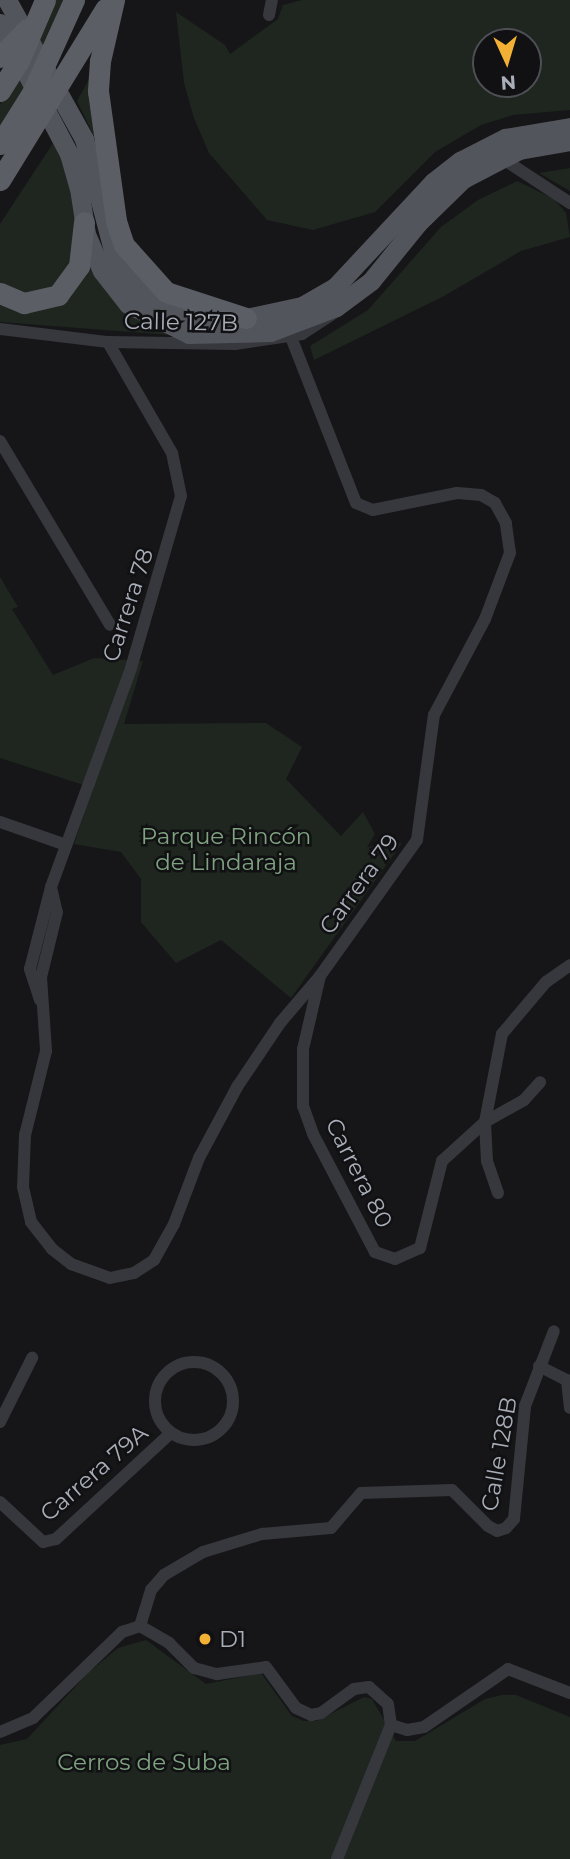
<!DOCTYPE html>
<meta charset="utf-8">
<style>
body{margin:0}
#map{position:relative;width:570px;height:1859px;overflow:hidden;background:#161618;font-family:Montserrat,sans-serif}
div>[style]{position:absolute}
.green>*{inset:0;background:#1e261f}
.minor>*{height:12px;margin:-6px;padding:0 6px;transform-origin:6px;border-radius:6px;background:#37383d}
.minor>.ring{margin:-6px;padding:0;box-sizing:content-box;background:none;border:12px solid #37383d;border-radius:50%}
.primary>*{height:19px;margin:-9.5px;padding:0 9.5px;transform-origin:9.5px;border-radius:9.5px;background:#53555c}
.trunk>*{height:21px;margin:-10.5px;padding:0 10.5px;transform-origin:10.5px;border-radius:10.5px;background:#5b5e65}
.dots>*{width:19px;height:19px;translate:-50% -50%;box-sizing:border-box;border:4px solid #111113;border-radius:50%}
span{translate:-50% -50%;white-space:nowrap;text-align:center;line-height:1.15;-webkit-text-stroke:5px #111113;paint-order:stroke}
.street-label{font-size:23px;color:#a8adb8}
.park-label{font-size:23px;color:#7fa381}
.poi-label{font-size:23px;color:#a8adb8}
.left{translate:0 -50%;text-align:left}
.north{position:absolute;left:472px;top:28px;width:70px;height:70px;box-sizing:border-box;background:#111113;border:2px solid #4d4f55;border-radius:50%;rotate:176deg;font-size:19px;font-weight:700;line-height:28px;text-align:center;color:#a8adb8}
.north::after{content:'';display:block;margin:auto;width:24px;height:32px;background:#f2b134;clip-path:polygon(50% 0,100% 100%,50% 72%,0 100%)}
</style>
<div id="map">
<div class="green">
<i style="clip-path:polygon(52px 0,64px 0,27px 83px,0 128px,0 105px)"></i>
<i style="clip-path:polygon(evenodd,302px 0,570px 0,570px 110px,513px 115px,481px 125px,435px 152px,375px 212px,313px 230px,267px 220px,209px 153px,194px 118px,184px 83px,176px 12px,225px 45px,230px 54px,278px 19px,283px 5px,302px 0,528px 42px,528px 84px,486px 84px,486px 42px,528px 42px)"></i>
<i style="clip-path:polygon(92px 74px,98px 145px,77px 101px)"></i>
<i style="clip-path:polygon(55px 140px,65px 154px,77px 222px,67px 278px,33px 297px,0 284px,0 224px)"></i>
<i style="clip-path:polygon(570px 168px,570px 191px,539px 173px)"></i>
<i style="clip-path:polygon(517px 181px,554px 199px,566px 213px,570px 237px,521px 251px,444px 296px,314px 360px,310px 346px,368px 310px,441px 227px,478px 200px)"></i>
<i style="clip-path:polygon(87px 256px,170px 335px,0 322px,0 299px,37px 307px)"></i>
<i style="clip-path:polygon(0 577px,18px 607px,12px 609px,53px 675px,94px 658px,143px 661px,124px 724px,266px 723px,302px 747px,286px 779px,341px 836px,363px 812px,375px 834px,367px 847px,402px 843px,291px 998px,221px 940px,176px 963px,141px 922px,141px 879px,121px 852px,74px 844px,93px 788px,0 758px)"></i>
<i style="clip-path:polygon(146px 1640px,206px 1684px,261px 1673px,292px 1716px,304px 1721px,316px 1721px,364px 1697px,372px 1699px,396px 1741px,415px 1741px,485px 1699px,502px 1695px,516px 1695px,570px 1717px,570px 1859px,0 1859px,0 1745px,27px 1739px,89px 1672px,118px 1648px)"></i>
</div>
<div class="minor">
<i style="left:269px;top:15px;width:15px;rotate:-79deg"></i>
<i style="left:500px;top:157px;width:84px;rotate:33.3deg"></i>
<i style="left:0;top:329px;width:109px;rotate:6.9deg"></i>
<i style="left:108px;top:342px;width:127px;rotate:0.9deg"></i>
<i style="left:235px;top:344px;width:68px;rotate:-8.5deg"></i>
<i style="left:302px;top:334px;width:42px;rotate:-33.3deg"></i>
<i style="left:0;top:441px;width:214px;rotate:59.1deg"></i>
<i style="left:0;top:822px;width:67px;rotate:19.2deg"></i>
<i style="left:51px;top:887px;width:26px;rotate:77deg"></i>
<i style="left:57px;top:912px;width:67px;rotate:103.8deg"></i>
<i style="left:41px;top:977px;width:74px;rotate:86.1deg"></i>
<i style="left:46px;top:1051px;width:87px;rotate:104deg"></i>
<i style="left:25px;top:1135px;width:52px;rotate:92.2deg"></i>
<i style="left:23px;top:1187px;width:36px;rotate:77deg"></i>
<i style="left:31px;top:1222px;width:34px;rotate:52deg"></i>
<i style="left:52px;top:1249px;width:24px;rotate:38deg"></i>
<i style="left:71px;top:1264px;width:41px;rotate:19.7deg"></i>
<i style="left:110px;top:1278px;width:25px;rotate:-12deg"></i>
<i style="left:134px;top:1273px;width:24px;rotate:-33deg"></i>
<i style="left:154px;top:1260px;width:41px;rotate:-60.9deg"></i>
<i style="left:174px;top:1224px;width:71px;rotate:-69.3deg"></i>
<i style="left:199px;top:1158px;width:81px;rotate:-61.8deg"></i>
<i style="left:237px;top:1087px;width:77px;rotate:-56.1deg"></i>
<i style="left:280px;top:1023px;width:62px;rotate:-49.6deg"></i>
<i style="left:320px;top:976px;width:167px;rotate:-54.5deg"></i>
<i style="left:417px;top:840px;width:126px;rotate:-82.3deg"></i>
<i style="left:434px;top:715px;width:109px;rotate:-62deg"></i>
<i style="left:485px;top:619px;width:71px;rotate:-69.3deg"></i>
<i style="left:510px;top:553px;width:30px;rotate:-98deg"></i>
<i style="left:506px;top:523px;width:23px;rotate:-119deg"></i>
<i style="left:495px;top:503px;width:16px;rotate:-150deg"></i>
<i style="left:481px;top:495px;width:24px;rotate:-175deg"></i>
<i style="left:457px;top:493px;width:86px;rotate:168.6deg"></i>
<i style="left:373px;top:510px;width:18px;rotate:-158deg"></i>
<i style="left:356px;top:503px;width:178px;rotate:-111.4deg"></i>
<i style="left:320px;top:976px;width:75px;rotate:103.1deg"></i>
<i style="left:303px;top:1049px;width:57px;rotate:90deg"></i>
<i style="left:303px;top:1106px;width:30px;rotate:70deg"></i>
<i style="left:313px;top:1134px;width:133px;rotate:62.3deg"></i>
<i style="left:375px;top:1252px;width:21px;rotate:19deg"></i>
<i style="left:395px;top:1259px;width:27px;rotate:-24deg"></i>
<i style="left:420px;top:1248px;width:90px;rotate:-75.8deg"></i>
<i style="left:442px;top:1161px;width:58px;rotate:-42.2deg"></i>
<i style="left:485px;top:1122px;width:45px;rotate:-29.4deg"></i>
<i style="left:524px;top:1100px;width:24px;rotate:-48deg"></i>
<i style="left:40px;top:1000px;width:33px;rotate:-108deg"></i>
<i style="left:30px;top:969px;width:85px;rotate:-75.6deg"></i>
<i style="left:51px;top:887px;width:233px;rotate:-69.9deg"></i>
<i style="left:131px;top:668px;width:179px;rotate:-73.8deg"></i>
<i style="left:181px;top:496px;width:44px;rotate:-101.8deg"></i>
<i style="left:172px;top:453px;width:128px;rotate:-120deg"></i>
<i style="left:498px;top:1193px;width:34px;rotate:-109deg"></i>
<i style="left:487px;top:1161px;width:39px;rotate:-93deg"></i>
<i style="left:485px;top:1122px;width:90px;rotate:-79.1deg"></i>
<i style="left:502px;top:1034px;width:68px;rotate:-49.8deg"></i>
<i style="left:546px;top:982px;width:29px;rotate:-35deg"></i>
<i class="ring" style="left:155px;top:1362px;width:66px;height:66px"></i>
<i style="left:539px;top:1366px;width:31px;rotate:27deg"></i>
<i style="left:567px;top:1380px;width:28px;rotate:84deg"></i>
<i style="left:0;top:1422px;width:72px;rotate:-63.4deg"></i>
<i style="left:0;top:1502px;width:59px;rotate:42.9deg"></i>
<i style="left:43px;top:1542px;width:13px;rotate:-13deg"></i>
<i style="left:56px;top:1539px;width:156px;rotate:-42.7deg"></i>
<i style="left:140px;top:1626px;width:38px;rotate:-73deg"></i>
<i style="left:151px;top:1590px;width:20px;rotate:-49deg"></i>
<i style="left:164px;top:1575px;width:45px;rotate:-30.5deg"></i>
<i style="left:203px;top:1552px;width:62px;rotate:-17deg"></i>
<i style="left:262px;top:1534px;width:69px;rotate:-5deg"></i>
<i style="left:331px;top:1528px;width:46px;rotate:-49.4deg"></i>
<i style="left:361px;top:1493px;width:91px;rotate:-1.9deg"></i>
<i style="left:452px;top:1490px;width:51px;rotate:45deg"></i>
<i style="left:488px;top:1526px;width:10px;rotate:29deg"></i>
<i style="left:497px;top:1531px;width:9px;rotate:-18deg"></i>
<i style="left:506px;top:1528px;width:12px;rotate:-48deg"></i>
<i style="left:514px;top:1519px;width:114px;rotate:-84.4deg"></i>
<i style="left:525px;top:1406px;width:80px;rotate:-68.9deg"></i>
<i style="left:391px;top:1725px;width:17px;rotate:17deg"></i>
<i style="left:407px;top:1730px;width:17px;rotate:-10deg"></i>
<i style="left:424px;top:1727px;width:102px;rotate:-34.6deg"></i>
<i style="left:508px;top:1669px;width:66px;rotate:21.2deg"></i>
<i style="left:0;top:1732px;width:36px;rotate:-23deg"></i>
<i style="left:33px;top:1718px;width:124px;rotate:-44deg"></i>
<i style="left:122px;top:1632px;width:19px;rotate:-18deg"></i>
<i style="left:140px;top:1626px;width:34px;rotate:30deg"></i>
<i style="left:169px;top:1643px;width:35px;rotate:45deg"></i>
<i style="left:194px;top:1668px;width:24px;rotate:15deg"></i>
<i style="left:217px;top:1674px;width:49px;rotate:-8.1deg"></i>
<i style="left:266px;top:1667px;width:51px;rotate:53.8deg"></i>
<i style="left:296px;top:1708px;width:17px;rotate:25deg"></i>
<i style="left:311px;top:1715px;width:10px;rotate:-11deg"></i>
<i style="left:321px;top:1713px;width:41px;rotate:-36deg"></i>
<i style="left:354px;top:1689px;width:15px;rotate:-8deg"></i>
<i style="left:369px;top:1687px;width:25px;rotate:42deg"></i>
<i style="left:388px;top:1704px;width:21px;rotate:82deg"></i>
<i style="left:337px;top:1859px;width:144px;rotate:-68.1deg"></i>
</div>
<div class="primary">
<i style="left:7px;top:0;width:159px;rotate:61deg"></i>
<i style="left:84px;top:139px;width:127px;rotate:75.4deg"></i>
<i style="left:116px;top:262px;width:43px;rotate:48.8deg"></i>
<i style="left:144px;top:294px;width:43px;rotate:28.9deg"></i>
<i style="left:182px;top:315px;width:64px;rotate:2.7deg"></i>
<i style="left:246px;top:318px;width:57px;rotate:-12.1deg"></i>
<i style="left:302px;top:306px;width:39px;rotate:-30deg"></i>
<i style="left:336px;top:286px;width:142px;rotate:-47deg"></i>
<i style="left:433px;top:182px;width:34px;rotate:-38deg"></i>
<i style="left:460px;top:161px;width:51px;rotate:-27.1deg"></i>
<i style="left:505px;top:138px;width:66px;rotate:-9.6deg"></i>
<i style="left:0;top:23px;width:148px;rotate:62.2deg"></i>
<i style="left:69px;top:154px;width:35px;rotate:74deg"></i>
<i style="left:79px;top:188px;width:47px;rotate:81.3deg"></i>
<i style="left:86px;top:234px;width:40px;rotate:66.6deg"></i>
<i style="left:102px;top:271px;width:42px;rotate:51.8deg"></i>
<i style="left:128px;top:304px;width:68px;rotate:26.2deg"></i>
<i style="left:189px;top:334px;width:81px;rotate:-1.4deg"></i>
<i style="left:270px;top:332px;width:71px;rotate:-20.7deg"></i>
<i style="left:336px;top:307px;width:44px;rotate:-36.6deg"></i>
<i style="left:371px;top:281px;width:75px;rotate:-51deg"></i>
<i style="left:418px;top:223px;width:63px;rotate:-44.4deg"></i>
<i style="left:463px;top:179px;width:63px;rotate:-27.4deg"></i>
<i style="left:519px;top:150px;width:52px;rotate:-10deg"></i>
</div>
<div class="trunk">
<i style="left:114px;top:0;width:63px;rotate:102.9deg"></i>
<i style="left:100px;top:61px;width:30px;rotate:94deg"></i>
<i style="left:98px;top:91px;width:131px;rotate:82.1deg"></i>
<i style="left:116px;top:221px;width:25px;rotate:72deg"></i>
<i style="left:124px;top:245px;width:63px;rotate:48.2deg"></i>
<i style="left:166px;top:292px;width:84px;rotate:18deg"></i>
<i style="left:0;top:57px;width:39px;rotate:-46deg"></i>
<i style="left:0;top:91px;width:36px;rotate:-58deg"></i>
<i style="left:19px;top:61px;width:66px;rotate:-66.9deg"></i>
<i style="left:0;top:144px;width:60px;rotate:-57.9deg"></i>
<i style="left:32px;top:93px;width:102px;rotate:-65.7deg"></i>
<i style="left:0;top:180px;width:201px;rotate:-58.4deg"></i>
<i style="left:0;top:293px;width:26px;rotate:23deg"></i>
<i style="left:24px;top:303px;width:35px;rotate:-13deg"></i>
<i style="left:58px;top:295px;width:36px;rotate:-54deg"></i>
<i style="left:79px;top:266px;width:44px;rotate:-83.5deg"></i>
</div>
<div class="dots">
<i style="left:205px;top:1639px;background:#f2b134"></i>
</div>
<div class="street-label">
<span style="left:181px;top:322px;rotate:1deg">Calle 127B</span>
<span style="left:128px;top:605px;rotate:-72deg">Carrera 78</span>
<span style="left:359px;top:884px;rotate:-54deg">Carrera 79</span>
<span style="left:359px;top:1173px;rotate:63deg">Carrera 80</span>
<span style="left:499px;top:1454px;rotate:-80deg">Calle 128B</span>
<span style="left:94px;top:1473px;rotate:-41deg">Carrera 79A</span>
</div>
<div class="park-label">
<span style="left:226px;top:849px">Parque Rincón<br>de Lindaraja</span>
<span style="left:144px;top:1762px">Cerros de Suba</span>
</div>
<div class="poi-label">
<span class="left" style="left:219px;top:1639px">D1</span>
</div>
<div class="north">N</div>
</div>
